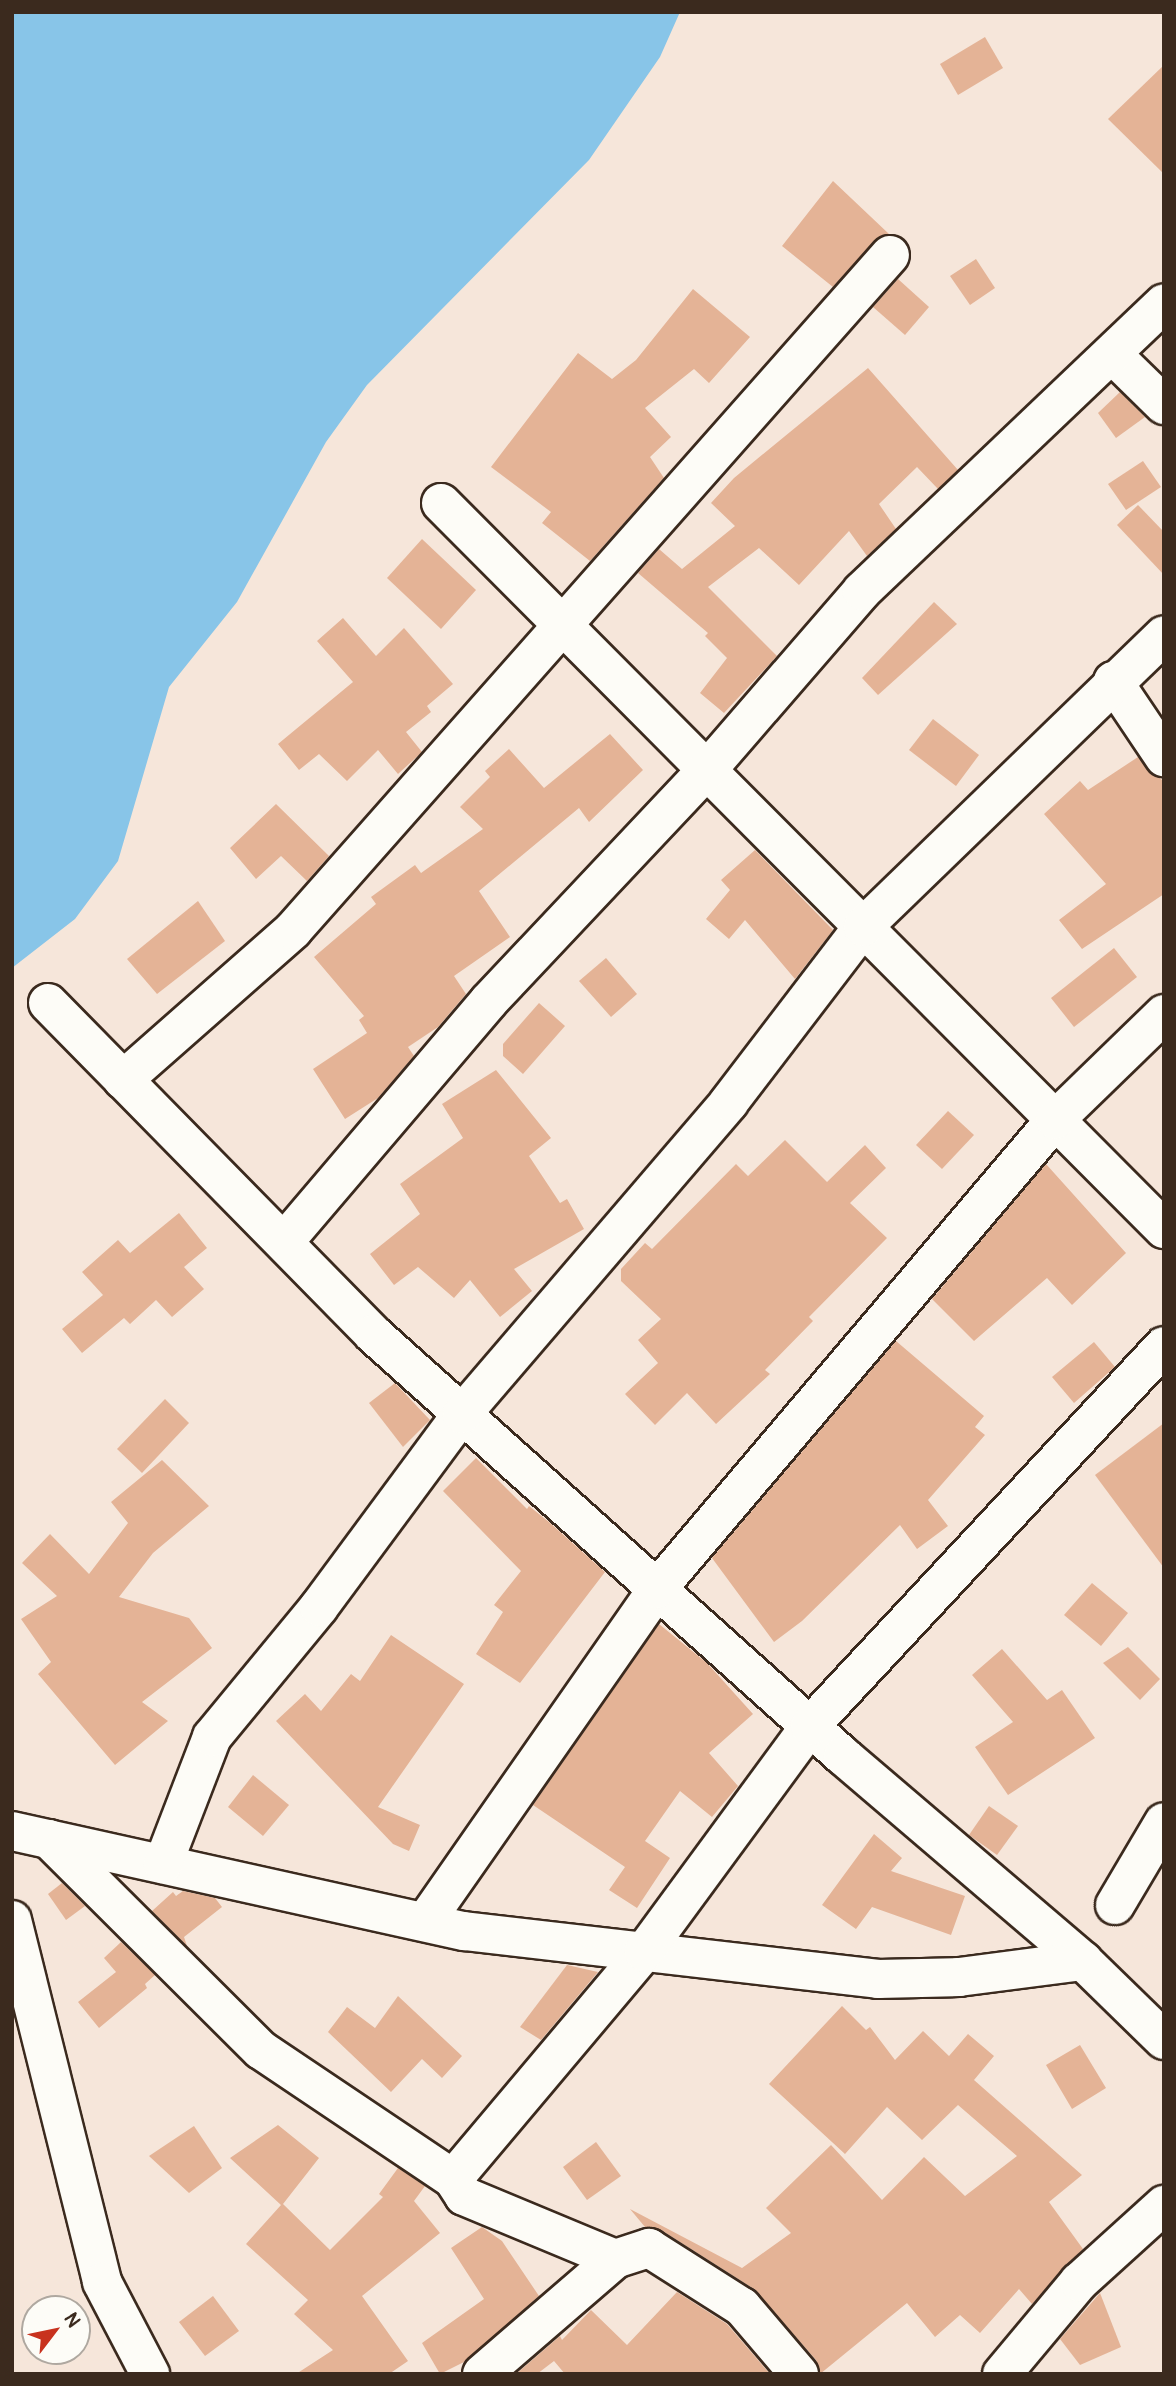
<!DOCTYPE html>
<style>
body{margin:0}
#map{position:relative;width:1176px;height:2386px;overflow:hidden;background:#f6e6da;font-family:Pangolin,sans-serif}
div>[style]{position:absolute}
.water>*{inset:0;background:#88c5e8}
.building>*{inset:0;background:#e4b396}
.roads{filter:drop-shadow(2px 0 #3b2a1e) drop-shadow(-2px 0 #3b2a1e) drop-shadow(0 2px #3b2a1e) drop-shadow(0 -2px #3b2a1e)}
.minor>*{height:38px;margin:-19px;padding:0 19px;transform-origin:19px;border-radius:19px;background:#fdfcf7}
span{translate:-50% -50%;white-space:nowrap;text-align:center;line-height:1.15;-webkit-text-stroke:7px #fdfcf7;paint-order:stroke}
.frame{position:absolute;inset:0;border:14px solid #3b2a1e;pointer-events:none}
.north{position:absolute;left:21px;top:2295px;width:70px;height:70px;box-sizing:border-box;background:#fdfcf7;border:2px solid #afa8a0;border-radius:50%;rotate:58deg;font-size:19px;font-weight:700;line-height:28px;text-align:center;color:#3b2a1e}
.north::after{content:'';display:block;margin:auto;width:24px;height:32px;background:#c8321e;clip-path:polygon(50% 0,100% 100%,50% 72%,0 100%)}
</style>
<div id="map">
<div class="water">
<i style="clip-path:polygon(12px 12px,680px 12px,660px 57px,589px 160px,367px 385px,326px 442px,237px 602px,169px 687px,118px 861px,75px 919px,12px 968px)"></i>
</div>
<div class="building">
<i style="clip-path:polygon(985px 37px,1003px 68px,958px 95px,940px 64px)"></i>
<i style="clip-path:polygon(1164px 65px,1164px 174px,1108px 119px)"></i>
<i style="clip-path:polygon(833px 181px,889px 234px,874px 241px,833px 287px,782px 246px)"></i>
<i style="clip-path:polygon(976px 259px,995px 288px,970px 305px,950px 276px)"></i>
<i style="clip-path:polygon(898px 279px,929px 307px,905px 335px,873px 307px)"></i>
<i style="clip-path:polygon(693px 289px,750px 337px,709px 383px,694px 369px,645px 408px,671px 437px,650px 457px,664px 478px,590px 561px,542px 523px,551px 512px,491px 467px,578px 353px,612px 379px,636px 360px)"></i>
<i style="clip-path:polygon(868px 368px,958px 470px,938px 489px,917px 467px,879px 504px,896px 529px,867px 556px,849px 531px,799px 585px,759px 548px,708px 587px,777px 656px,724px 713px,700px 693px,727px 658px,705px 636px,708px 633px,638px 573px,659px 549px,682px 569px,735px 526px,711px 503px,734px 478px)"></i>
<i style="clip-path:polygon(1120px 392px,1145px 417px,1116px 438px,1098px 413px)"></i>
<i style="clip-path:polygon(1143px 461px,1161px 487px,1126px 510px,1108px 484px)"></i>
<i style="clip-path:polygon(1138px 505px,1164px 532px,1164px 575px,1117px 525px)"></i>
<i style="clip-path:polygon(422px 539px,476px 590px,441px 629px,387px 578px)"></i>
<i style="clip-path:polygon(934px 602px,957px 624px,878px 695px,862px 678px)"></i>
<i style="clip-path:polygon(343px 618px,376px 656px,404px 628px,453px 684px,427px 706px,431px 712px,406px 732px,422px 752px,398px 774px,378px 750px,347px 781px,319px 754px,299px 770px,278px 744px,353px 682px,317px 641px)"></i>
<i style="clip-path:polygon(933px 719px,979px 755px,956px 786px,909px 750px)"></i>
<i style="clip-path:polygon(610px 734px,643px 770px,589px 822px,579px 808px,479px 891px,510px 937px,454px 976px,466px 994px,438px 1027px,408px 1047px,414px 1056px,378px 1098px,345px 1119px,313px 1069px,367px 1033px,359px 1020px,364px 1016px,314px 957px,376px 904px,371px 897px,415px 865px,421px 873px,483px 829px,460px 807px,490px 777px,485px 771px,509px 749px,544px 788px)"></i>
<i style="clip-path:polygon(1138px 757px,1164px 782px,1164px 894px,1082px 949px,1059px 920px,1106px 884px,1044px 814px,1080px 781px,1088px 790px)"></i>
<i style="clip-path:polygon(276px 804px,329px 856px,307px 881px,281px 856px,256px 879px,230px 848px)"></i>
<i style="clip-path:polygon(755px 850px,833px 930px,795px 979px,745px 920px,729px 939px,706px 919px,730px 890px,721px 880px)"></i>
<i style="clip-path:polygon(198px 901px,225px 941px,157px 994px,127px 959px)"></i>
<i style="clip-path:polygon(1114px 948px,1137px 977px,1074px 1027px,1051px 998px)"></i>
<i style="clip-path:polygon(606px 958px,637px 994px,611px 1017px,579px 981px)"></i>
<i style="clip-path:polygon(539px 1003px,565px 1026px,523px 1074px,503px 1056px,503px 1044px)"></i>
<i style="clip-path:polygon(496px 1070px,551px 1138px,529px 1156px,560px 1203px,567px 1199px,584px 1229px,514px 1269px,532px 1291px,500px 1317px,470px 1280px,454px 1298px,418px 1267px,394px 1285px,370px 1254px,420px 1214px,400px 1184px,463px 1138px,442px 1104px)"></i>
<i style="clip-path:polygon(948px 1111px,974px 1135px,942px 1169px,916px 1145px)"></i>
<i style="clip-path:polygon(785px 1140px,827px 1182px,865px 1145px,886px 1168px,850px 1203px,887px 1238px,809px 1317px,813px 1321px,765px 1370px,770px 1374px,716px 1424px,687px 1393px,655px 1425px,625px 1394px,658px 1363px,638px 1340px,661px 1319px,621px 1281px,621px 1269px,645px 1243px,652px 1249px,736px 1164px,748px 1176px)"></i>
<i style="clip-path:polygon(1046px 1164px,1126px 1253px,1072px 1305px,1047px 1278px,974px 1341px,932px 1299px)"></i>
<i style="clip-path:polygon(179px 1213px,207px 1248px,184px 1267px,204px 1289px,172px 1317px,156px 1300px,130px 1324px,124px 1318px,82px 1353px,62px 1329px,103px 1295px,82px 1272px,118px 1240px,130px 1253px)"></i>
<i style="clip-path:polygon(896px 1341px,984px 1416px,975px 1427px,985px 1435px,928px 1500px,948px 1526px,917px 1549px,900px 1525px,802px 1621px,774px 1642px,712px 1558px)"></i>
<i style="clip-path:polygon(1094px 1342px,1115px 1367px,1074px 1403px,1052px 1377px)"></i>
<i style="clip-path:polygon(395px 1383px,430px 1420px,403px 1447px,369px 1403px)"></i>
<i style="clip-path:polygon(165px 1399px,189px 1423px,142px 1473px,117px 1449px)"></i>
<i style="clip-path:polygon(1164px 1423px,1164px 1568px,1095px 1475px)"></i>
<i style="clip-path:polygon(476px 1458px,527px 1509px,529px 1506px,549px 1522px,605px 1572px,520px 1683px,476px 1654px,503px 1612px,494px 1605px,521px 1571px,443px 1491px)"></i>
<i style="clip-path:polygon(162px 1460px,209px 1506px,153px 1553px,119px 1597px,189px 1618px,212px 1648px,142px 1702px,168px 1721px,115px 1765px,38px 1674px,51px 1662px,21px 1619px,57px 1596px,22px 1563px,50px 1534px,89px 1574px,128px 1523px,111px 1502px)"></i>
<i style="clip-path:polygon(1092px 1583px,1128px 1613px,1101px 1646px,1064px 1615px)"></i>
<i style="clip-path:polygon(659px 1624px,707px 1663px,753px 1714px,709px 1753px,738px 1786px,712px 1817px,680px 1791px,645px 1841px,670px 1858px,637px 1908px,609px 1890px,625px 1867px,533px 1805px)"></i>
<i style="clip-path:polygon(391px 1635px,464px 1684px,378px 1807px,420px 1825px,409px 1851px,393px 1844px,276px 1721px,305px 1694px,321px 1711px,351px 1674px,360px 1681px)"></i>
<i style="clip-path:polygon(1128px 1647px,1160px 1679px,1140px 1700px,1103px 1663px)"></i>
<i style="clip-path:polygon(1002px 1649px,1047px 1700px,1062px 1690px,1095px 1738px,1008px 1795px,975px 1747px,1013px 1722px,972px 1675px)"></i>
<i style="clip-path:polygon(253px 1775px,289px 1805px,263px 1836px,228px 1807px)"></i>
<i style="clip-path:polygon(989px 1806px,1018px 1826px,997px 1855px,969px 1835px)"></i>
<i style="clip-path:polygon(874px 1834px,902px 1858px,891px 1871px,965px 1896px,951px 1935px,872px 1907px,856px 1929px,822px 1905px)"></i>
<i style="clip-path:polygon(62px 1883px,85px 1906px,66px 1920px,48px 1894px)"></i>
<i style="clip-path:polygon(183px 1891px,215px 1898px,222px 1907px,184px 1937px,187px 1946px,152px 1911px,173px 1892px,176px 1896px)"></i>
<i style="clip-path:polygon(121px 1942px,155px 1975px,145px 1984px,147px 1988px,99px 2028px,78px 2002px,116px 1972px,104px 1958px)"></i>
<i style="clip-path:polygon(567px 1965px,598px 1972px,541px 2040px,520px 2027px)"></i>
<i style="clip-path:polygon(398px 1996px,462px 2056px,442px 2078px,422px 2059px,391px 2092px,328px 2032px,347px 2007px,375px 2028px)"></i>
<i style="clip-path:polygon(842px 2006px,866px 2030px,870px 2027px,895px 2060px,923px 2031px,949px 2056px,968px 2034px,994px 2056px,974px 2080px,1082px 2175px,1049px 2202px,1083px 2249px,1032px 2304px,1019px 2289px,980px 2333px,960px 2315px,935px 2337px,907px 2303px,820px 2374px,816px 2360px,754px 2289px,661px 2230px,645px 2227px,630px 2209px,742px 2268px,791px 2233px,766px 2208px,831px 2145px,882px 2200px,924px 2157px,965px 2196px,1017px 2156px,958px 2105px,922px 2140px,887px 2107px,845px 2154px,769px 2084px)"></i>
<i style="clip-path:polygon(1080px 2045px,1106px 2088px,1072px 2109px,1046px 2065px)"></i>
<i style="clip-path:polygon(278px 2125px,319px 2158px,283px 2204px,330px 2250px,383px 2197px,379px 2194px,398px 2168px,425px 2186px,414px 2201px,440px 2233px,362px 2296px,408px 2361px,389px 2374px,296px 2374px,333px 2350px,294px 2314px,308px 2300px,246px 2244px,281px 2205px,230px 2158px)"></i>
<i style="clip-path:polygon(194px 2126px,222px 2168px,189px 2193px,149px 2156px)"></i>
<i style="clip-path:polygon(596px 2142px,621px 2176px,587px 2200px,563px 2167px)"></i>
<i style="clip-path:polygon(482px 2227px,502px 2241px,539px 2296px,466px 2361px,440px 2374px,422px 2343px,484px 2299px,451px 2248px)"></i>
<i style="clip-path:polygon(677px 2292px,727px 2324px,770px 2374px,565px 2374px,554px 2361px,537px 2374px,516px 2374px,560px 2336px,562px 2340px,591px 2310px,627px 2345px)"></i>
<i style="clip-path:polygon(1100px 2293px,1121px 2347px,1080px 2365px,1060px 2339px)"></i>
<i style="clip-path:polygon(213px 2296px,239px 2331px,205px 2356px,179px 2322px)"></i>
</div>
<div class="roads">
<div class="minor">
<i style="left:1112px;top:354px;width:73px;rotate:44.4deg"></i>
<i style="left:441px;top:503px;width:1025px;rotate:45.12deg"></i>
<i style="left:1113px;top:681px;width:92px;rotate:56.1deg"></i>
<i style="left:48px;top:1003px;width:464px;rotate:45.5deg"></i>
<i style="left:373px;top:1334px;width:632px;rotate:41.92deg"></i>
<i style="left:843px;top:1756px;width:316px;rotate:40.5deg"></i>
<i style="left:1083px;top:1961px;width:113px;rotate:44.3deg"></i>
<i style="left:123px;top:1080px;width:227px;rotate:-41.4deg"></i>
<i style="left:293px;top:930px;width:901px;rotate:-48.51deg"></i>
<i style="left:284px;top:1242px;width:316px;rotate:-49.6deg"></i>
<i style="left:489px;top:1001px;width:318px;rotate:-46.7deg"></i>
<i style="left:707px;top:770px;width:237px;rotate:-49.1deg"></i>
<i style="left:862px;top:591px;width:417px;rotate:-43.6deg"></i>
<i style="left:12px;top:1831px;width:463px;rotate:12.5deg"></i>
<i style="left:464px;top:1931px;width:417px;rotate:6.6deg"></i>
<i style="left:878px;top:1979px;width:81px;rotate:-1.4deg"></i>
<i style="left:959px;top:1977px;width:125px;rotate:-7.4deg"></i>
<i style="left:49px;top:1839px;width:299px;rotate:44.9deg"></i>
<i style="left:261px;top:2050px;width:231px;rotate:33.9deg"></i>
<i style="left:453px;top:2179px;width:20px;rotate:57deg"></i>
<i style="left:464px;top:2196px;width:164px;rotate:22.6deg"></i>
<i style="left:163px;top:1864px;width:136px;rotate:-68.9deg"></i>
<i style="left:212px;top:1737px;width:168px;rotate:-50.5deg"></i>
<i style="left:319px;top:1607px;width:240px;rotate:-53.5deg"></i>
<i style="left:462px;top:1414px;width:411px;rotate:-49.4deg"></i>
<i style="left:729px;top:1102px;width:220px;rotate:-52.6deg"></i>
<i style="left:863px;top:927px;width:419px;rotate:-44.1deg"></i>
<i style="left:1115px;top:1905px;width:96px;rotate:-59.4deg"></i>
<i style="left:12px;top:1920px;width:373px;rotate:76deg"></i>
<i style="left:102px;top:2282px;width:104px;rotate:62.4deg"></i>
<i style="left:425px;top:1922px;width:406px;rotate:-55.1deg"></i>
<i style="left:657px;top:1589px;width:615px;rotate:-49.68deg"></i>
<i style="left:1055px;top:1120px;width:152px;rotate:-44.2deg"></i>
<i style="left:453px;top:2179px;width:297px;rotate:-49.9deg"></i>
<i style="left:644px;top:1952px;width:280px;rotate:-53.7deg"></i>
<i style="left:810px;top:1726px;width:519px;rotate:-47.03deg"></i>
<i style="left:482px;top:2374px;width:176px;rotate:-40.8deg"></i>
<i style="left:615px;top:2259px;width:36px;rotate:-18deg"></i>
<i style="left:649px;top:2248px;width:110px;rotate:32.4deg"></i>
<i style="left:742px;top:2307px;width:88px;rotate:49.6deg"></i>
<i style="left:1002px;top:2374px;width:120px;rotate:-50.1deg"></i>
<i style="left:1079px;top:2282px;width:115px;rotate:-42.2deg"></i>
</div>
</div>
<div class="frame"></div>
<div class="north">N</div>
</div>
